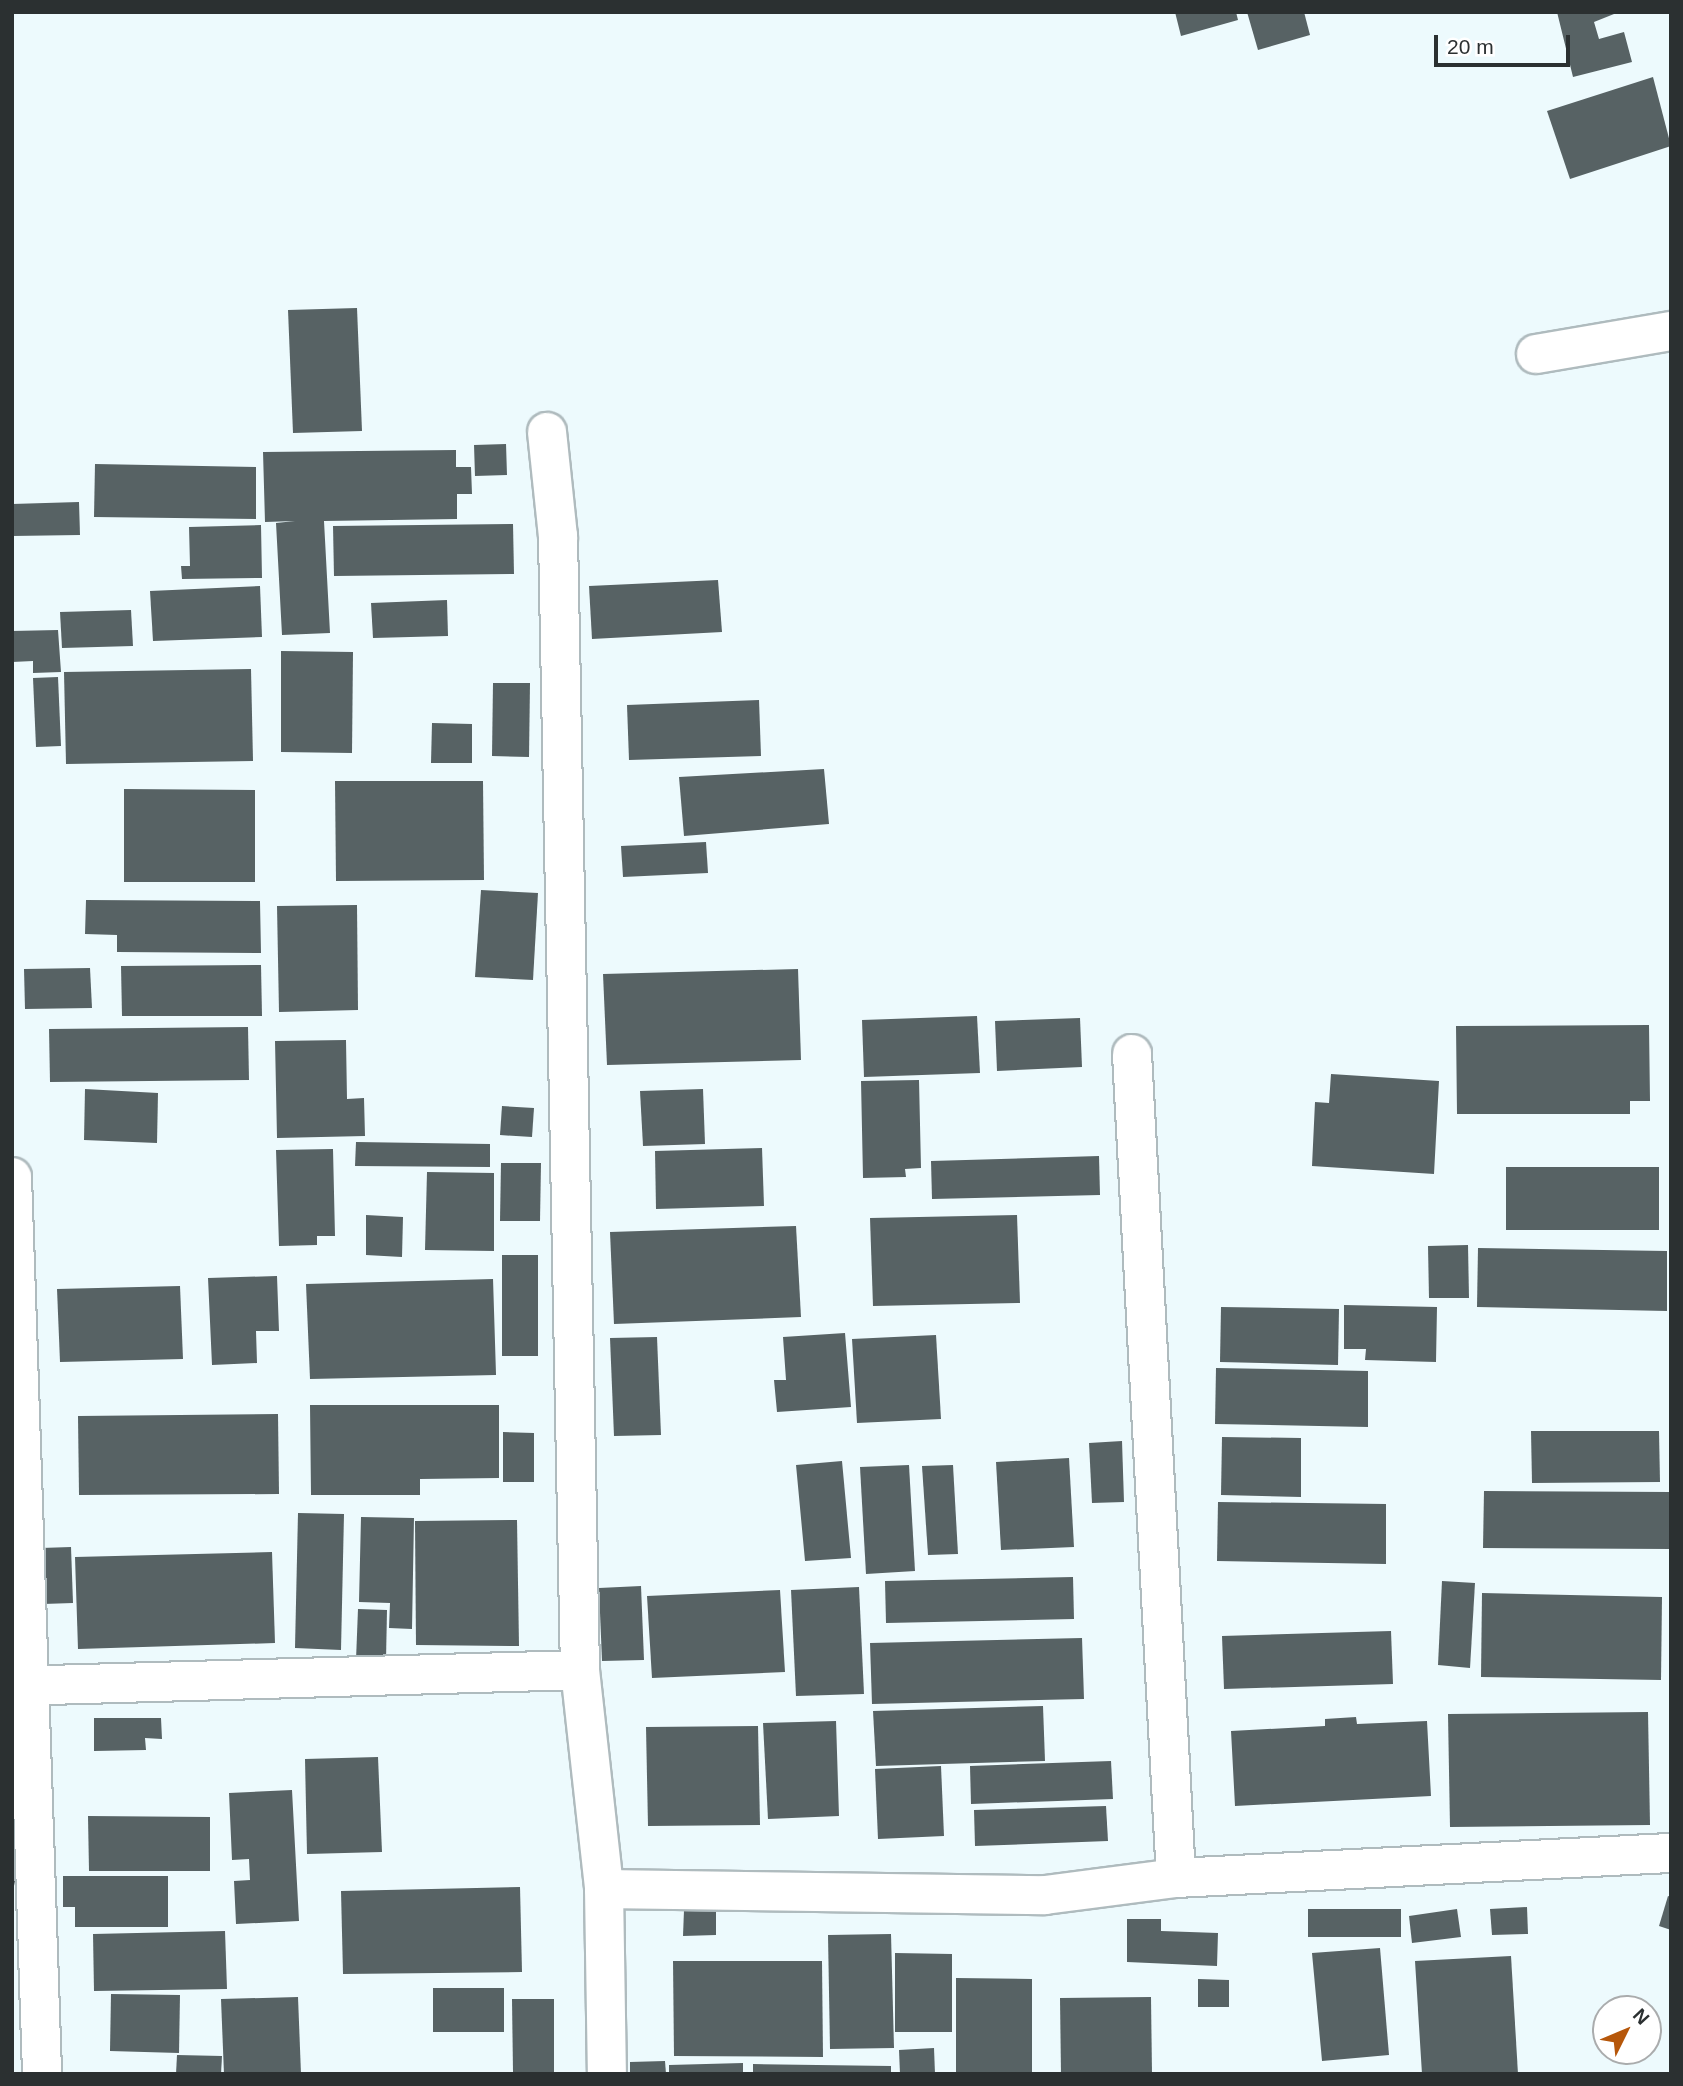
<!DOCTYPE html>
<style>
body{margin:0}
#map{position:relative;width:1683px;height:2086px;overflow:hidden;background:#edfafd;font-family:Arial,sans-serif}
div>[style]{position:absolute}
.building>*{inset:0;background:#576264}
.roads{filter:drop-shadow(2px 0 #afbbbe) drop-shadow(-2px 0 #afbbbe) drop-shadow(0 2px #afbbbe) drop-shadow(0 -2px #afbbbe)}
.minor>*{height:38px;margin:-19px;padding:0 19px;transform-origin:19px;border-radius:19px;background:#fff}
span{translate:-50% -50%;white-space:nowrap;text-align:center;line-height:1.15;-webkit-text-stroke:7px #fff;paint-order:stroke}
.frame{position:absolute;inset:0;border:14px solid #2b3031;pointer-events:none}
.north{position:absolute;left:1592px;top:1995px;width:70px;height:70px;box-sizing:border-box;background:#fff;border:2px solid #aaacad;border-radius:50%;rotate:47deg;font-size:19px;font-weight:700;line-height:28px;text-align:center;color:#2b3031}
.north::after{content:'';display:block;margin:auto;width:24px;height:32px;background:#b6570a;clip-path:polygon(50% 0,100% 100%,50% 72%,0 100%)}
.scale{position:absolute;left:1434px;top:35px;width:136px;height:32px;box-sizing:border-box;border:4px solid #2b3031;border-top:0;padding-left:9px;font-size:21px;line-height:24px;white-space:nowrap;color:#2b3031;-webkit-text-stroke:5px #fff;paint-order:stroke}
</style>
<div id="map">
<div class="building">
<i style="clip-path:polygon(1175px 12px,1236px 12px,1238px 20px,1181px 36px)"></i>
<i style="clip-path:polygon(1247px 12px,1304px 12px,1310px 35px,1258px 50px)"></i>
<i style="clip-path:polygon(1557px 12px,1619px 12px,1594px 22px,1599px 39px,1624px 32px,1632px 62px,1573px 77px)"></i>
<i style="clip-path:polygon(1653px 77px,1671px 146px,1570px 179px,1547px 111px)"></i>
<i style="clip-path:polygon(357px 308px,362px 431px,293px 433px,288px 310px)"></i>
<i style="clip-path:polygon(506px 444px,507px 475px,475px 476px,474px 445px)"></i>
<i style="clip-path:polygon(456px 450px,456px 467px,471px 467px,472px 494px,457px 494px,457px 519px,324px 521px,330px 633px,282px 635px,276px 523px,295px 521px,265px 522px,263px 452px)"></i>
<i style="clip-path:polygon(95px 464px,256px 467px,256px 519px,94px 517px)"></i>
<i style="clip-path:polygon(79px 502px,80px 535px,12px 536px,12px 504px)"></i>
<i style="clip-path:polygon(513px 524px,514px 574px,334px 576px,333px 526px)"></i>
<i style="clip-path:polygon(261px 525px,262px 578px,182px 579px,181px 566px,190px 566px,189px 527px)"></i>
<i style="clip-path:polygon(718px 580px,722px 632px,592px 639px,589px 586px)"></i>
<i style="clip-path:polygon(260px 586px,262px 637px,153px 641px,150px 591px)"></i>
<i style="clip-path:polygon(447px 600px,448px 636px,373px 638px,371px 603px)"></i>
<i style="clip-path:polygon(131px 610px,133px 646px,62px 648px,60px 612px)"></i>
<i style="clip-path:polygon(58px 630px,61px 672px,33px 673px,33px 661px,12px 662px,12px 631px)"></i>
<i style="clip-path:polygon(281px 651px,353px 652px,352px 753px,281px 752px)"></i>
<i style="clip-path:polygon(251px 669px,253px 761px,66px 764px,64px 672px)"></i>
<i style="clip-path:polygon(58px 677px,61px 746px,36px 747px,33px 678px)"></i>
<i style="clip-path:polygon(493px 683px,530px 683px,529px 757px,492px 756px)"></i>
<i style="clip-path:polygon(759px 700px,761px 756px,629px 760px,627px 705px)"></i>
<i style="clip-path:polygon(432px 723px,472px 724px,472px 763px,431px 763px)"></i>
<i style="clip-path:polygon(824px 769px,829px 824px,684px 836px,679px 777px)"></i>
<i style="clip-path:polygon(335px 781px,483px 781px,484px 880px,336px 881px)"></i>
<i style="clip-path:polygon(124px 789px,255px 790px,255px 882px,124px 882px)"></i>
<i style="clip-path:polygon(706px 842px,708px 873px,623px 877px,621px 846px)"></i>
<i style="clip-path:polygon(481px 890px,538px 893px,533px 980px,475px 977px)"></i>
<i style="clip-path:polygon(86px 900px,260px 901px,261px 953px,117px 952px,117px 935px,85px 934px)"></i>
<i style="clip-path:polygon(357px 905px,358px 1010px,279px 1012px,277px 906px)"></i>
<i style="clip-path:polygon(261px 965px,262px 1016px,122px 1016px,121px 966px)"></i>
<i style="clip-path:polygon(90px 968px,92px 1008px,25px 1009px,24px 969px)"></i>
<i style="clip-path:polygon(798px 969px,801px 1060px,607px 1065px,603px 974px)"></i>
<i style="clip-path:polygon(977px 1016px,980px 1073px,864px 1077px,862px 1020px)"></i>
<i style="clip-path:polygon(1080px 1018px,1082px 1067px,997px 1071px,995px 1021px)"></i>
<i style="clip-path:polygon(1649px 1025px,1650px 1101px,1630px 1101px,1630px 1114px,1457px 1114px,1456px 1026px)"></i>
<i style="clip-path:polygon(248px 1027px,249px 1080px,50px 1082px,49px 1029px)"></i>
<i style="clip-path:polygon(346px 1040px,347px 1099px,364px 1098px,365px 1136px,277px 1138px,275px 1041px)"></i>
<i style="clip-path:polygon(1331px 1074px,1439px 1081px,1434px 1174px,1312px 1166px,1315px 1102px,1329px 1103px)"></i>
<i style="clip-path:polygon(919px 1080px,921px 1168px,905px 1169px,906px 1177px,863px 1178px,861px 1081px)"></i>
<i style="clip-path:polygon(85px 1089px,158px 1093px,157px 1143px,84px 1140px)"></i>
<i style="clip-path:polygon(703px 1089px,705px 1144px,643px 1146px,640px 1091px)"></i>
<i style="clip-path:polygon(502px 1106px,534px 1108px,532px 1137px,500px 1135px)"></i>
<i style="clip-path:polygon(356px 1142px,490px 1144px,490px 1167px,355px 1166px)"></i>
<i style="clip-path:polygon(762px 1148px,764px 1206px,656px 1209px,655px 1151px)"></i>
<i style="clip-path:polygon(333px 1149px,335px 1236px,317px 1236px,317px 1245px,279px 1246px,276px 1150px)"></i>
<i style="clip-path:polygon(1099px 1156px,1100px 1195px,932px 1199px,931px 1161px)"></i>
<i style="clip-path:polygon(501px 1163px,541px 1163px,540px 1221px,500px 1221px)"></i>
<i style="clip-path:polygon(1506px 1167px,1659px 1167px,1659px 1230px,1506px 1230px)"></i>
<i style="clip-path:polygon(427px 1172px,494px 1173px,494px 1251px,425px 1250px)"></i>
<i style="clip-path:polygon(366px 1215px,403px 1217px,402px 1257px,366px 1255px)"></i>
<i style="clip-path:polygon(1017px 1215px,1020px 1303px,873px 1306px,870px 1218px)"></i>
<i style="clip-path:polygon(796px 1226px,801px 1317px,614px 1324px,610px 1232px)"></i>
<i style="clip-path:polygon(1468px 1245px,1469px 1298px,1429px 1298px,1428px 1246px)"></i>
<i style="clip-path:polygon(1478px 1248px,1667px 1251px,1667px 1311px,1477px 1307px)"></i>
<i style="clip-path:polygon(502px 1255px,538px 1255px,538px 1356px,502px 1356px)"></i>
<i style="clip-path:polygon(277px 1276px,279px 1331px,256px 1331px,257px 1363px,212px 1365px,208px 1278px)"></i>
<i style="clip-path:polygon(493px 1279px,496px 1375px,310px 1379px,306px 1284px)"></i>
<i style="clip-path:polygon(180px 1286px,183px 1359px,60px 1362px,57px 1289px)"></i>
<i style="clip-path:polygon(1344px 1305px,1437px 1307px,1436px 1362px,1365px 1360px,1366px 1349px,1344px 1349px)"></i>
<i style="clip-path:polygon(1221px 1307px,1339px 1309px,1338px 1365px,1220px 1362px)"></i>
<i style="clip-path:polygon(845px 1333px,851px 1407px,777px 1412px,774px 1380px,786px 1380px,783px 1337px)"></i>
<i style="clip-path:polygon(936px 1335px,941px 1419px,857px 1423px,852px 1339px)"></i>
<i style="clip-path:polygon(657px 1337px,661px 1435px,614px 1436px,610px 1338px)"></i>
<i style="clip-path:polygon(1216px 1368px,1368px 1371px,1368px 1427px,1215px 1424px)"></i>
<i style="clip-path:polygon(310px 1405px,499px 1405px,499px 1478px,420px 1479px,420px 1495px,311px 1495px)"></i>
<i style="clip-path:polygon(278px 1414px,279px 1494px,79px 1495px,78px 1416px)"></i>
<i style="clip-path:polygon(1531px 1431px,1659px 1431px,1660px 1482px,1532px 1483px)"></i>
<i style="clip-path:polygon(503px 1432px,534px 1433px,534px 1482px,503px 1482px)"></i>
<i style="clip-path:polygon(1222px 1437px,1301px 1438px,1301px 1497px,1221px 1495px)"></i>
<i style="clip-path:polygon(1122px 1441px,1124px 1502px,1092px 1503px,1089px 1443px)"></i>
<i style="clip-path:polygon(1069px 1458px,1074px 1547px,1001px 1550px,996px 1462px)"></i>
<i style="clip-path:polygon(842px 1461px,851px 1558px,805px 1561px,796px 1465px)"></i>
<i style="clip-path:polygon(909px 1465px,915px 1571px,866px 1574px,860px 1467px)"></i>
<i style="clip-path:polygon(953px 1465px,958px 1554px,928px 1555px,922px 1466px)"></i>
<i style="clip-path:polygon(1484px 1491px,1671px 1492px,1671px 1549px,1483px 1548px)"></i>
<i style="clip-path:polygon(1218px 1502px,1386px 1504px,1386px 1564px,1217px 1561px)"></i>
<i style="clip-path:polygon(298px 1513px,344px 1514px,341px 1650px,295px 1648px)"></i>
<i style="clip-path:polygon(361px 1517px,414px 1518px,412px 1629px,389px 1628px,390px 1603px,359px 1602px)"></i>
<i style="clip-path:polygon(517px 1520px,519px 1646px,416px 1645px,415px 1521px)"></i>
<i style="clip-path:polygon(71px 1547px,73px 1603px,43px 1604px,41px 1548px)"></i>
<i style="clip-path:polygon(272px 1552px,275px 1643px,78px 1649px,75px 1557px)"></i>
<i style="clip-path:polygon(1073px 1577px,1074px 1619px,886px 1623px,885px 1581px)"></i>
<i style="clip-path:polygon(1442px 1581px,1475px 1583px,1470px 1668px,1438px 1665px)"></i>
<i style="clip-path:polygon(641px 1586px,644px 1660px,602px 1661px,599px 1588px)"></i>
<i style="clip-path:polygon(859px 1587px,864px 1694px,796px 1696px,791px 1590px)"></i>
<i style="clip-path:polygon(780px 1590px,785px 1672px,652px 1678px,647px 1596px)"></i>
<i style="clip-path:polygon(1482px 1593px,1662px 1597px,1661px 1680px,1481px 1677px)"></i>
<i style="clip-path:polygon(358px 1609px,387px 1610px,386px 1660px,356px 1660px)"></i>
<i style="clip-path:polygon(1391px 1631px,1393px 1684px,1224px 1689px,1222px 1636px)"></i>
<i style="clip-path:polygon(1082px 1638px,1084px 1699px,872px 1704px,870px 1643px)"></i>
<i style="clip-path:polygon(1043px 1706px,1045px 1761px,876px 1766px,873px 1711px)"></i>
<i style="clip-path:polygon(1648px 1712px,1650px 1825px,1450px 1827px,1448px 1714px)"></i>
<i style="clip-path:polygon(1356px 1717px,1357px 1724px,1427px 1721px,1431px 1796px,1235px 1806px,1231px 1731px,1325px 1726px,1325px 1719px)"></i>
<i style="clip-path:polygon(94px 1718px,161px 1718px,162px 1739px,145px 1738px,146px 1750px,94px 1751px)"></i>
<i style="clip-path:polygon(836px 1721px,839px 1816px,768px 1819px,763px 1723px)"></i>
<i style="clip-path:polygon(758px 1726px,760px 1825px,648px 1826px,646px 1727px)"></i>
<i style="clip-path:polygon(378px 1757px,382px 1852px,307px 1854px,305px 1759px)"></i>
<i style="clip-path:polygon(1111px 1761px,1113px 1799px,971px 1804px,970px 1766px)"></i>
<i style="clip-path:polygon(941px 1766px,944px 1836px,878px 1839px,875px 1769px)"></i>
<i style="clip-path:polygon(292px 1790px,299px 1921px,236px 1924px,234px 1881px,250px 1880px,249px 1859px,232px 1860px,229px 1793px)"></i>
<i style="clip-path:polygon(1106px 1806px,1108px 1841px,975px 1846px,974px 1810px)"></i>
<i style="clip-path:polygon(88px 1816px,210px 1817px,210px 1871px,89px 1871px)"></i>
<i style="clip-path:polygon(12px 1832px,26px 1835px,13px 1890px,12px 1890px)"></i>
<i style="clip-path:polygon(63px 1876px,168px 1876px,168px 1927px,75px 1927px,75px 1907px,63px 1907px)"></i>
<i style="clip-path:polygon(520px 1887px,522px 1972px,343px 1974px,341px 1891px)"></i>
<i style="clip-path:polygon(1668px 1896px,1671px 1897px,1671px 1930px,1659px 1926px)"></i>
<i style="clip-path:polygon(1527px 1907px,1528px 1934px,1492px 1935px,1490px 1909px)"></i>
<i style="clip-path:polygon(1308px 1909px,1401px 1909px,1401px 1937px,1308px 1937px)"></i>
<i style="clip-path:polygon(1457px 1909px,1461px 1937px,1412px 1943px,1409px 1916px)"></i>
<i style="clip-path:polygon(684px 1910px,716px 1910px,716px 1935px,683px 1936px)"></i>
<i style="clip-path:polygon(1127px 1919px,1161px 1919px,1161px 1931px,1218px 1933px,1217px 1966px,1127px 1962px)"></i>
<i style="clip-path:polygon(225px 1931px,227px 1989px,94px 1991px,93px 1934px)"></i>
<i style="clip-path:polygon(891px 1934px,894px 2048px,830px 2049px,828px 1935px)"></i>
<i style="clip-path:polygon(1380px 1948px,1389px 2055px,1322px 2061px,1312px 1953px)"></i>
<i style="clip-path:polygon(895px 1953px,952px 1954px,952px 2032px,895px 2032px)"></i>
<i style="clip-path:polygon(1511px 1956px,1518px 2074px,1422px 2074px,1415px 1961px)"></i>
<i style="clip-path:polygon(673px 1961px,822px 1961px,823px 2057px,674px 2056px)"></i>
<i style="clip-path:polygon(956px 1978px,1032px 1979px,1032px 2074px,956px 2074px)"></i>
<i style="clip-path:polygon(1198px 1979px,1229px 1980px,1229px 2007px,1198px 2007px)"></i>
<i style="clip-path:polygon(433px 1988px,504px 1988px,504px 2032px,433px 2032px)"></i>
<i style="clip-path:polygon(111px 1994px,180px 1995px,179px 2053px,110px 2051px)"></i>
<i style="clip-path:polygon(298px 1997px,301px 2074px,224px 2074px,221px 1999px)"></i>
<i style="clip-path:polygon(1151px 1997px,1152px 2074px,1061px 2074px,1060px 1998px)"></i>
<i style="clip-path:polygon(512px 1999px,554px 1999px,554px 2072px,513px 2072px)"></i>
<i style="clip-path:polygon(934px 2048px,935px 2074px,900px 2074px,899px 2050px)"></i>
<i style="clip-path:polygon(177px 2055px,222px 2056px,221px 2074px,176px 2074px)"></i>
<i style="clip-path:polygon(665px 2061px,666px 2074px,630px 2074px,630px 2062px)"></i>
<i style="clip-path:polygon(743px 2063px,743px 2074px,669px 2074px,669px 2065px)"></i>
<i style="clip-path:polygon(753px 2064px,891px 2066px,891px 2074px,753px 2074px)"></i>
</div>
<div class="roads">
<div class="minor">
<i style="left:1536px;top:354px;width:137px;rotate:-9.7deg"></i>
<i style="left:547px;top:432px;width:105px;rotate:84deg"></i>
<i style="left:558px;top:536px;width:1134px;rotate:88.89deg"></i>
<i style="left:1132px;top:1054px;width:825px;rotate:86.94deg"></i>
<i style="left:12px;top:1177px;width:898px;rotate:88.08deg"></i>
<i style="left:12px;top:1686px;width:568px;rotate:-1.61deg"></i>
<i style="left:580px;top:1670px;width:220px;rotate:83.7deg"></i>
<i style="left:604px;top:1889px;width:185px;rotate:89.1deg"></i>
<i style="left:604px;top:1889px;width:441px;rotate:0.8deg"></i>
<i style="left:1045px;top:1895px;width:132px;rotate:-7.4deg"></i>
<i style="left:1176px;top:1878px;width:496px;rotate:-2.9deg"></i>
</div>
</div>
<div class="frame"></div>
<div class="north">N</div>
<div class="scale">20 m</div>
</div>
